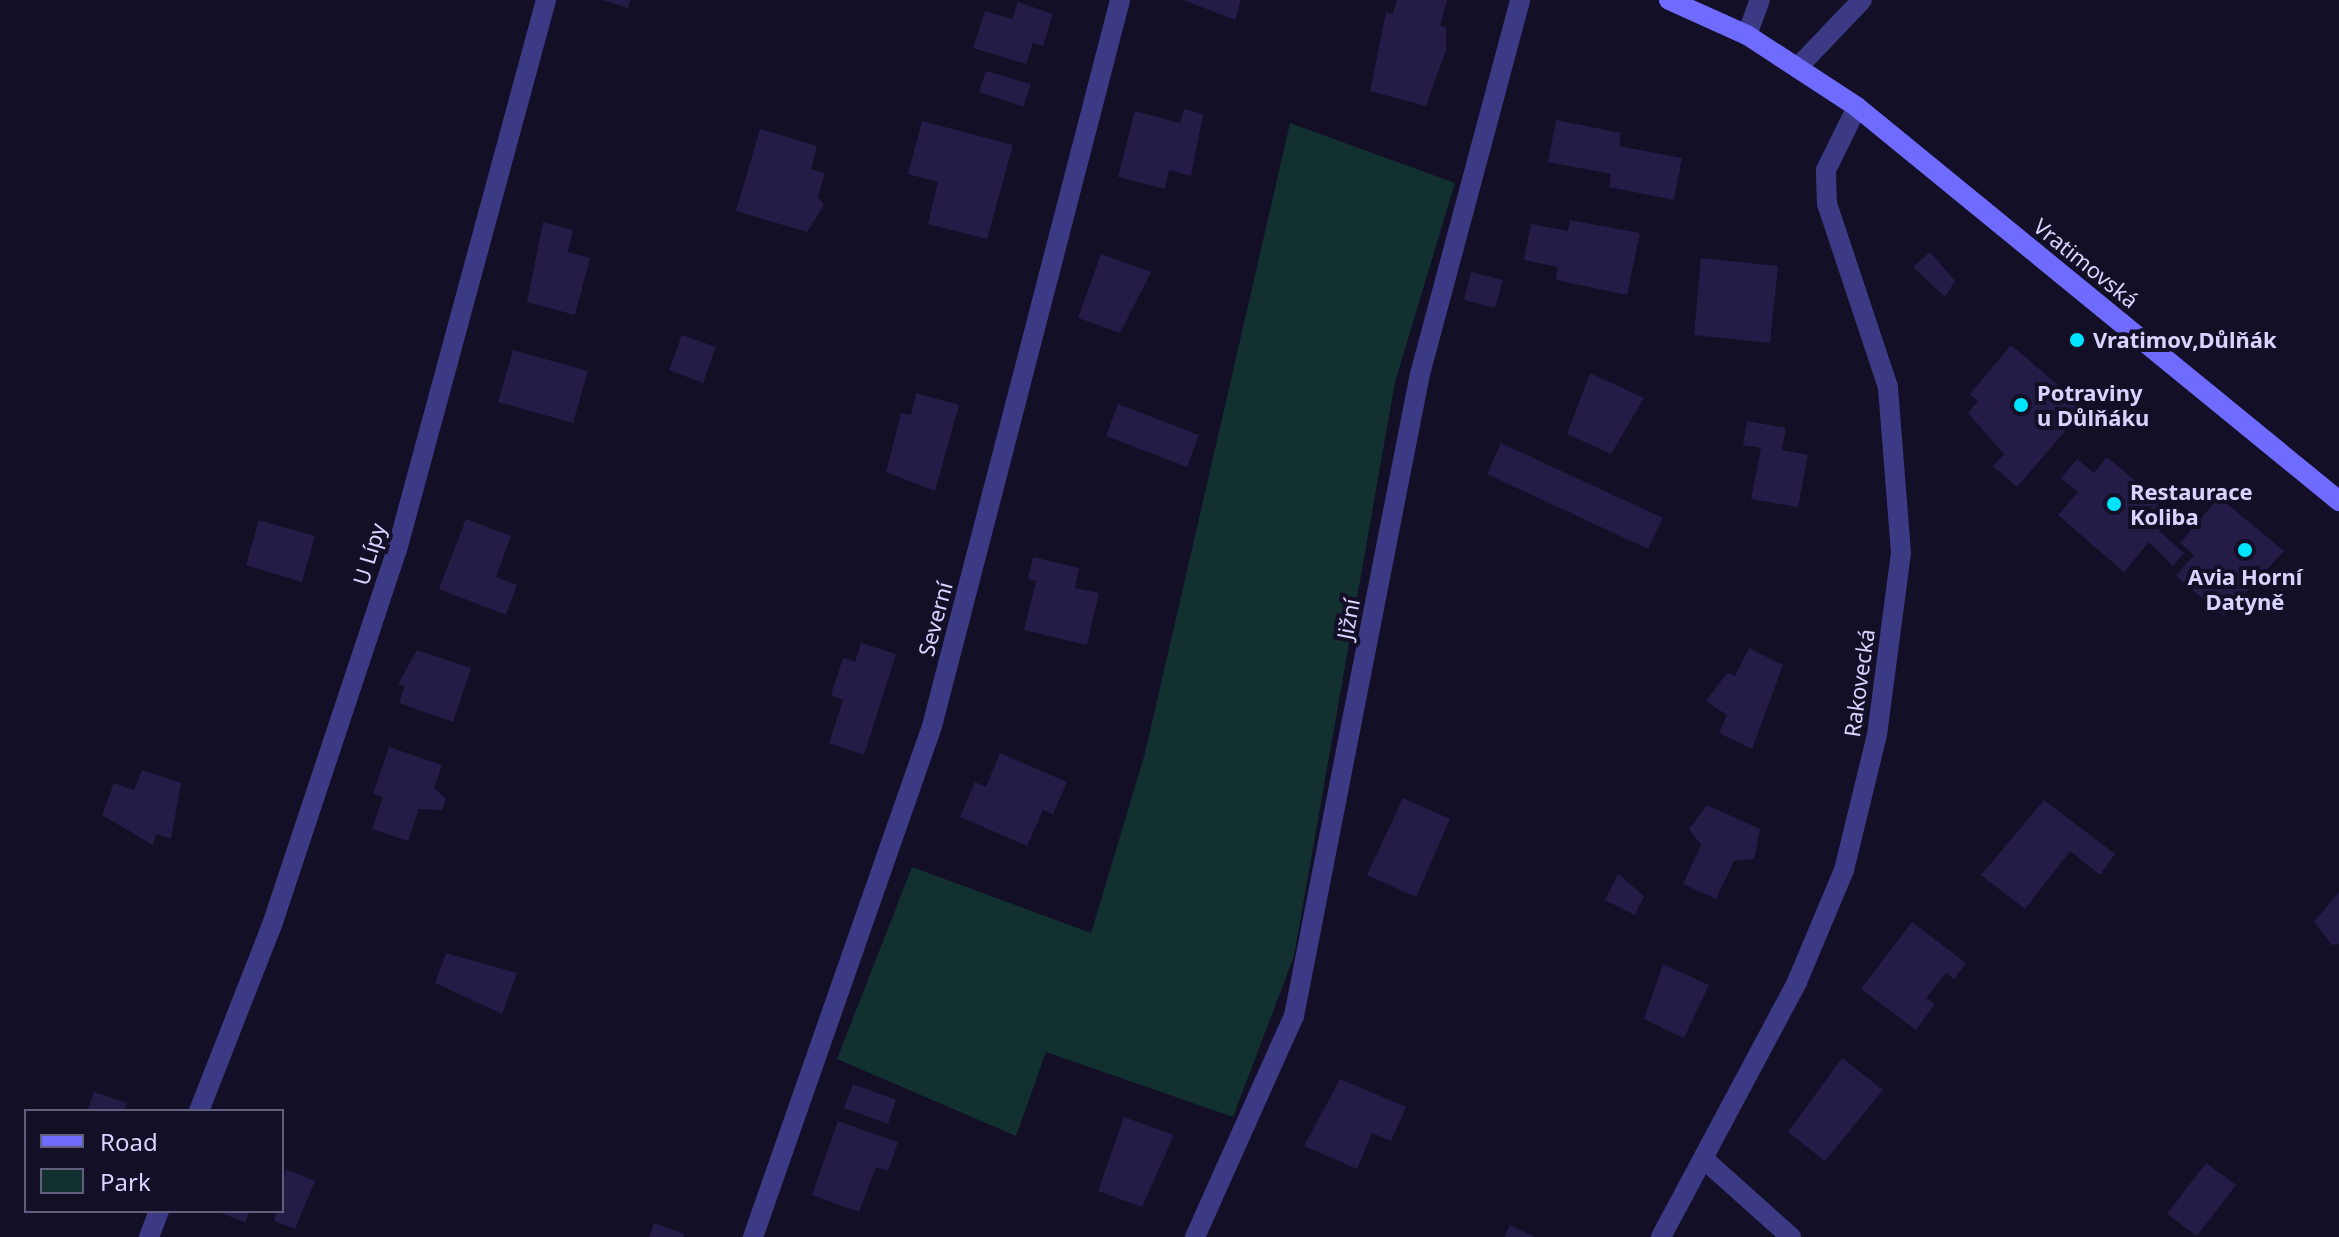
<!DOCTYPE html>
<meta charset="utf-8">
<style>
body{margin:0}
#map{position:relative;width:2339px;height:1237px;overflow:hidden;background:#130f26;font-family:"Noto Sans",sans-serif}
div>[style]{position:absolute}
.green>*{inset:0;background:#12302f}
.building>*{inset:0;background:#241b47}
.lane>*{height:20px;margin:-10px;padding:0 10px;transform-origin:10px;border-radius:10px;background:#3d3a85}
.street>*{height:20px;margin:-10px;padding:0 10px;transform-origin:10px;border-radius:10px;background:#3d3a85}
.secondary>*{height:20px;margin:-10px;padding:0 10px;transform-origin:10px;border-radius:10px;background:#6f6bff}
.dots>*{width:22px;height:22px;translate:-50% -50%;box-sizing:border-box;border:4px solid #130f26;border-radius:50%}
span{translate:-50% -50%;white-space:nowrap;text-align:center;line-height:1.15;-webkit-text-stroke:8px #130f26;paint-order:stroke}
.street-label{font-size:22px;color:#d9d4ff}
.poi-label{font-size:22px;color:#d9d4ff;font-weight:700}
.left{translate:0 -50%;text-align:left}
.legend{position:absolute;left:24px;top:1109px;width:260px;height:104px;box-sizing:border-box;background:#130f26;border:2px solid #625e7d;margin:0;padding:10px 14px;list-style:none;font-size:24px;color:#d9d4ff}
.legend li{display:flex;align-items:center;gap:16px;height:40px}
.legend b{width:40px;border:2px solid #625e7d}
</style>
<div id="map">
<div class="green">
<i style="clip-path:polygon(1290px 123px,1455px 183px,1395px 382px,1294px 956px,1233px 1117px,1046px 1052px,1016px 1136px,837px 1059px,912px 867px,1091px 933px,1145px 753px)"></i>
</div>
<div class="building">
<i style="clip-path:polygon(602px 0,630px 0,628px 8px)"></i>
<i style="clip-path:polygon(1183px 0,1241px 0,1235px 20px)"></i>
<i style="clip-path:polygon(1397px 0,1447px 0,1440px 26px,1446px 27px,1446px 50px,1426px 106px,1370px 91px,1386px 12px,1393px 14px)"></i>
<i style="clip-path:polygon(1018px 2px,1053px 14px,1043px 46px,1033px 43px,1026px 64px,973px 48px,985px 11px,1012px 19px)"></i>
<i style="clip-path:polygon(986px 71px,1031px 84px,1023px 107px,979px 92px)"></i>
<i style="clip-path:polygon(1184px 109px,1203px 114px,1191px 176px,1169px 170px,1165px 189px,1118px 177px,1135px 111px,1180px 123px)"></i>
<i style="clip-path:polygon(1556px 120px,1621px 133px,1619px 146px,1682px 158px,1674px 200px,1609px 187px,1611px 174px,1548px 162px)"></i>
<i style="clip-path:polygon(922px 121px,1013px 145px,987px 239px,928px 224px,938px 182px,908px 174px)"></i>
<i style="clip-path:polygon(760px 129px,817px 146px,811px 169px,825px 173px,818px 197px,824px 205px,807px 232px,736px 211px)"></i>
<i style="clip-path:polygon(1570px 220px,1640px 233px,1627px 295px,1556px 280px,1558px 267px,1524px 260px,1531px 224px,1568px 231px)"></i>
<i style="clip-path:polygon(543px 222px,573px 230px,568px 252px,590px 258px,575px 315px,527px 302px)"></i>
<i style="clip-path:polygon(1930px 252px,1955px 281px,1945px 297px,1913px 267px)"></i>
<i style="clip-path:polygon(1101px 254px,1151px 272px,1120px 333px,1078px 318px)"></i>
<i style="clip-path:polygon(1701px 258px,1778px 266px,1770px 343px,1694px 335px)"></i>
<i style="clip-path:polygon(1471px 272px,1503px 280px,1495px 308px,1464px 300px)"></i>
<i style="clip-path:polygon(682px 335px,716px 347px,703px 383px,669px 370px)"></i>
<i style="clip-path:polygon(2011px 345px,2085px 408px,2017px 487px,1993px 466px,2004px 454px,1968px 413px,1978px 401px,1970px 394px)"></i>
<i style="clip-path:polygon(513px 350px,588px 371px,573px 423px,498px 402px)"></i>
<i style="clip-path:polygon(1590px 373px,1644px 398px,1611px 454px,1567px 434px)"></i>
<i style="clip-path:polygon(916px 393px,959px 405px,935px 491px,886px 472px,901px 413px,911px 415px)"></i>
<i style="clip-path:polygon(1118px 404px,1199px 435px,1187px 467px,1106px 436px)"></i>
<i style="clip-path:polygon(1747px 421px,1786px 428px,1782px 450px,1808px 455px,1798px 507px,1751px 499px,1761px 448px,1743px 445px)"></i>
<i style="clip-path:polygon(1501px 443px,1663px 518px,1648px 549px,1487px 474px)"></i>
<i style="clip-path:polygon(2107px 457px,2160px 502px,2151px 514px,2164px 525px,2159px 531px,2184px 553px,2173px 566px,2149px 542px,2124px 572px,2058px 515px,2078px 492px,2061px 478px,2077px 459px,2094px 473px)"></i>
<i style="clip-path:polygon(2219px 497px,2284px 551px,2224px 616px,2176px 576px,2194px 555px,2180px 543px)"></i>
<i style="clip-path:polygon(466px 519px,511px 536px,496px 577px,517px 585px,506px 615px,439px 589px)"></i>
<i style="clip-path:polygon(259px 520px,315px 536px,302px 582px,246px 565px)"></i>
<i style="clip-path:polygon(1033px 557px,1079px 568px,1075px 588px,1099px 593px,1087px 645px,1024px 630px,1036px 581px,1028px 579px)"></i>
<i style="clip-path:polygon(861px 643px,896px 654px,864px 755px,829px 743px,843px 700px,831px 695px,843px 658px,855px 662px)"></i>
<i style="clip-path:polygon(1749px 648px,1783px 665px,1752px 749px,1719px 733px,1727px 715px,1706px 701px,1727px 673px,1735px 676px)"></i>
<i style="clip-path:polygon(417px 650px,471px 668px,453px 722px,399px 703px,405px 686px,398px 684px)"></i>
<i style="clip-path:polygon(389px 747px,442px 765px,434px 788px,446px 799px,442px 810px,419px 809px,408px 841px,372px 829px,383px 797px,373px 794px)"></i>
<i style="clip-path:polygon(1000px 753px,1067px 782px,1053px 814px,1043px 810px,1027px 846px,960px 817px,975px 782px,986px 787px)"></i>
<i style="clip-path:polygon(142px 770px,181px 783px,171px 839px,156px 834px,153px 845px,102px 815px,114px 783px,134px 790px)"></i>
<i style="clip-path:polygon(1403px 798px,1450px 819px,1416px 897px,1367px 875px)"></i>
<i style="clip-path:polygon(2044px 800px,2115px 854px,2100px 875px,2070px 851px,2025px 909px,1981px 875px)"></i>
<i style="clip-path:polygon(1707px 805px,1760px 829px,1754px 859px,1734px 861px,1716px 899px,1683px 884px,1701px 845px,1689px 829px)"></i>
<i style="clip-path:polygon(1618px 874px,1644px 896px,1635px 915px,1605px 900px)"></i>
<i style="clip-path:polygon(2339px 892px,2339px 944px,2332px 945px,2314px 922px)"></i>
<i style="clip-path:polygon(1912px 922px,1966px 963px,1954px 979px,1946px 973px,1926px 998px,1935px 1004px,1916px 1030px,1861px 989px)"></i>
<i style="clip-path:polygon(446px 953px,517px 973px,502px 1014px,435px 983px)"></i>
<i style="clip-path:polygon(1663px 964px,1709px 985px,1684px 1038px,1644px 1019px)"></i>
<i style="clip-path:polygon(1842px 1058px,1883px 1090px,1825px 1161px,1788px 1132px)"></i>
<i style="clip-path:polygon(1340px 1079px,1406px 1107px,1391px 1141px,1372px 1133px,1357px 1169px,1304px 1146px)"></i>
<i style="clip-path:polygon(853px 1084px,896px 1100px,888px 1124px,844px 1108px)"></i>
<i style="clip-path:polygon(94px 1092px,127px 1103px,124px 1111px,87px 1111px)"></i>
<i style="clip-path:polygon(1124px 1117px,1174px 1135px,1142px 1207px,1098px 1191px)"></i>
<i style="clip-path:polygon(838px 1121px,898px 1142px,888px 1171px,876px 1167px,859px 1212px,812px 1195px)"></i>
<i style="clip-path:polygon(2206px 1163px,2236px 1185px,2197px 1236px,2167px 1214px)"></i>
<i style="clip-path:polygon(286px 1169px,315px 1181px,295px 1229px,274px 1221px)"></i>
<i style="clip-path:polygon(215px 1211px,250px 1211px,245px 1222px)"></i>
<i style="clip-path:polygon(654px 1223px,684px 1234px,683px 1237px,649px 1237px)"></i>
<i style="clip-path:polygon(1510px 1225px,1535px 1237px,1504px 1237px)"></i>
</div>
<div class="lane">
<i style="left:1706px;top:1161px;width:114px;rotate:41.8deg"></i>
</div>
<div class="street">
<i style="left:1747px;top:35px;width:37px;rotate:-70deg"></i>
<i style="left:1799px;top:66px;width:91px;rotate:-46.3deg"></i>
<i style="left:199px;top:1111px;width:203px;rotate:-68.6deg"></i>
<i style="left:273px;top:922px;width:392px;rotate:-71.6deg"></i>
<i style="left:397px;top:550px;width:570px;rotate:-74.84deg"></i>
<i style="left:149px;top:1237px;width:28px;rotate:-69deg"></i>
<i style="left:753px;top:1237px;width:541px;rotate:-70.69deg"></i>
<i style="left:932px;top:726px;width:750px;rotate:-75.48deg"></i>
<i style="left:1195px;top:1237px;width:242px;rotate:-65.9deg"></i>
<i style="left:1294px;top:1016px;width:654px;rotate:-78.9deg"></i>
<i style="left:1420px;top:374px;width:387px;rotate:-75deg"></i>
<i style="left:1661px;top:1237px;width:289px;rotate:-61.9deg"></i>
<i style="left:1797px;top:982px;width:121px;rotate:-67.2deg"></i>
<i style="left:1844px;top:870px;width:139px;rotate:-76.3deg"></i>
<i style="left:1877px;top:735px;width:184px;rotate:-82.5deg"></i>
<i style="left:1901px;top:553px;width:167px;rotate:-94.5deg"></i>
<i style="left:1888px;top:387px;width:193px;rotate:-108.4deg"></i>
<i style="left:1827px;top:204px;width:34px;rotate:-92deg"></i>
<i style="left:1826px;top:170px;width:70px;rotate:-63.8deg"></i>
</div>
<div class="secondary">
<i style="left:1669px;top:0;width:85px;rotate:24.2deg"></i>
<i style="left:1747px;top:35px;width:131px;rotate:33.2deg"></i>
<i style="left:1857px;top:107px;width:623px;rotate:39.26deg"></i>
</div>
<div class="dots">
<i style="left:2077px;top:340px;background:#00e5ff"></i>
<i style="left:2021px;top:405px;background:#00e5ff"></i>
<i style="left:2114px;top:504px;background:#00e5ff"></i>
<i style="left:2245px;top:550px;background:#00e5ff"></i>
</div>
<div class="street-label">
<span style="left:2086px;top:263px;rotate:39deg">Vratimovská</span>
<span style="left:369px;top:554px;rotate:-73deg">U Lípy</span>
<span style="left:935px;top:619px;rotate:-75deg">Severní</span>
<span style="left:1348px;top:619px;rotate:-79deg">Jižní</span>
<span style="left:1859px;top:683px;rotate:-82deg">Rakovecká</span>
</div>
<div class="poi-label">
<span class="left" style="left:2093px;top:340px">Vratimov,Důlňák</span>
<span class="left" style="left:2037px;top:405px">Potraviny<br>u Důlňáku</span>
<span class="left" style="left:2130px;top:504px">Restaurace<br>Koliba</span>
<span style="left:2245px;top:589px">Avia Horní<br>Datyně</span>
</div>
<ul class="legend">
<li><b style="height:10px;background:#6f6bff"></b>Road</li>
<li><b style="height:22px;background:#12302f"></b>Park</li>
</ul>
</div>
